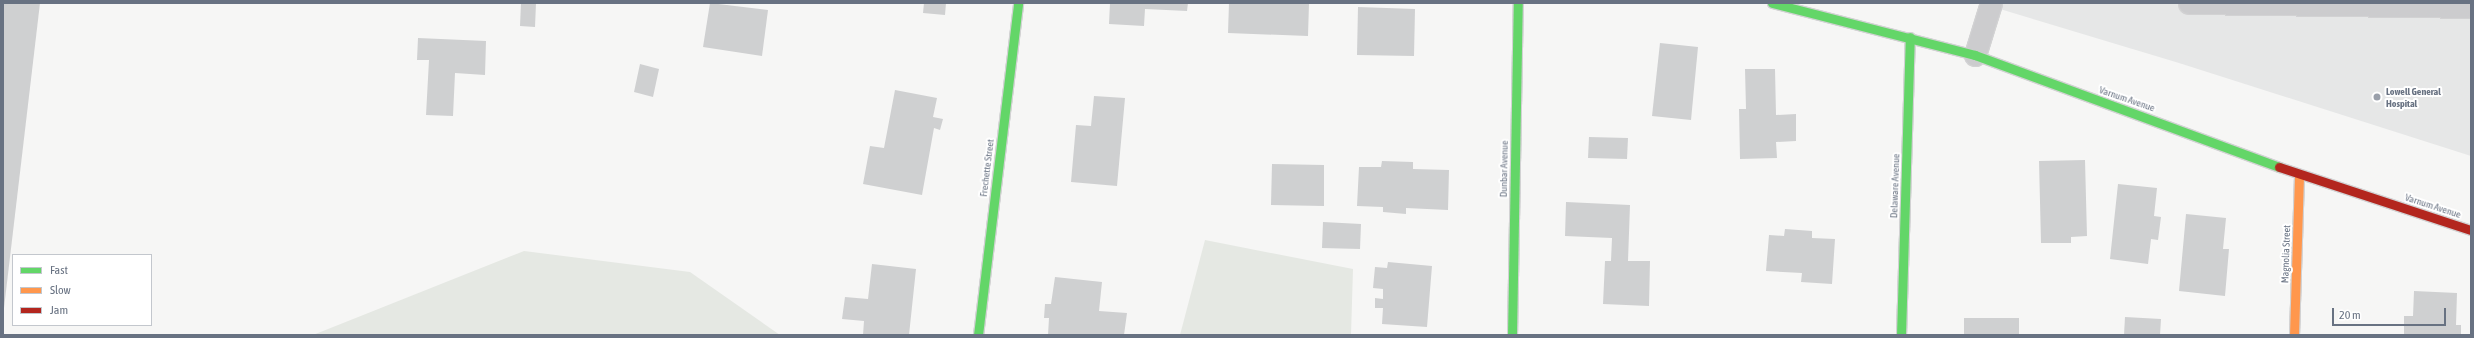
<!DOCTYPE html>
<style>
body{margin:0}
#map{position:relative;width:2474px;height:338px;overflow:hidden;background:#f6f6f5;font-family:"Asap Condensed",sans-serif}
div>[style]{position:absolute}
.built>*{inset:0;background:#e6e7e7}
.green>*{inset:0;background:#e5e8e3}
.building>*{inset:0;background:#cfd0d1}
.roads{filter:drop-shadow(1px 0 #d2d2d3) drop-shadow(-1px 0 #d2d2d3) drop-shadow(0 1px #d2d2d3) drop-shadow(0 -1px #d2d2d3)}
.lane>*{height:21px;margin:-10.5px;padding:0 10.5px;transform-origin:10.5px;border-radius:10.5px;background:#ccccce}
.fast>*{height:9px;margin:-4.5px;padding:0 4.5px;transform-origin:4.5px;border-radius:4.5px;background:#63d668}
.slow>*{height:9px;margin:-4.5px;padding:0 4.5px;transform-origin:4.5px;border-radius:4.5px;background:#ff974d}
.jam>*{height:9px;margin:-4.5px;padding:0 4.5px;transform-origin:4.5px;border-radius:4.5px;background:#b3261e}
.dots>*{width:11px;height:11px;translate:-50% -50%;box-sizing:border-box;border:2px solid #fff;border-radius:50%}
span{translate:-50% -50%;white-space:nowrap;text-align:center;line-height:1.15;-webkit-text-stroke:4px #fff;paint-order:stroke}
.poi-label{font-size:10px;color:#687282;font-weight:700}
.left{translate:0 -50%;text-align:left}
.street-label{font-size:10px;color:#687282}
.frame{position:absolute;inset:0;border:4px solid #687282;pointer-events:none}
.legend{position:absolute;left:12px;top:254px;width:140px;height:72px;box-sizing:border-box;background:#fff;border:1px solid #c3c7cd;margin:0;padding:5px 7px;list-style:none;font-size:12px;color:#687282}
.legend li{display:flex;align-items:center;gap:8px;height:20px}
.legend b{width:20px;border:1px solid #c3c7cd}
.scale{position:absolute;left:2332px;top:308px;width:114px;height:18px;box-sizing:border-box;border:2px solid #687282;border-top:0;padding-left:5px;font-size:12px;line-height:14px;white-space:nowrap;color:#687282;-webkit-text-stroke:3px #fff;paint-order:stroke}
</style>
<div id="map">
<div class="built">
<i style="clip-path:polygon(1980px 3px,2471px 3px,2471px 156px,2179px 63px)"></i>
</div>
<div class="green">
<i style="clip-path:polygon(1205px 240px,1353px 269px,1351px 335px,1180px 335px)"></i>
<i style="clip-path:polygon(524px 251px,690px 272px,780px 335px,313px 335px)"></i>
</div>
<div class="building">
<i style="clip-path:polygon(3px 3px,40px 3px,4px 308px,3px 308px)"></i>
<i style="clip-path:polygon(521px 3px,536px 3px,535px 27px,520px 26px)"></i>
<i style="clip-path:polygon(710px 3px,768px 10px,762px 56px,703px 47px)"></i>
<i style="clip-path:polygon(924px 3px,946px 3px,945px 15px,923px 13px)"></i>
<i style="clip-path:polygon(1110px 3px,1188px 3px,1187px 11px,1145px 9px,1144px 26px,1109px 24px)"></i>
<i style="clip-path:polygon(1229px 3px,1309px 3px,1308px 36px,1228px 33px)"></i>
<i style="clip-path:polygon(1358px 7px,1415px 9px,1414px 56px,1357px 55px)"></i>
<i style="clip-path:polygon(418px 38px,486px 41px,485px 75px,455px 73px,453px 116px,426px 115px,429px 60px,417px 60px)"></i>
<i style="clip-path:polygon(1660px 43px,1698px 47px,1691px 120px,1652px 116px)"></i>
<i style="clip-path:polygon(640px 64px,659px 69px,653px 97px,634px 92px)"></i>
<i style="clip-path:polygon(1745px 69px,1775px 69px,1776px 115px,1796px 114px,1796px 141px,1776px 142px,1777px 158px,1740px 159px,1739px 109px,1746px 109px)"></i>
<i style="clip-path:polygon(895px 90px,937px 98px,933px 117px,943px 119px,940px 130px,934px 128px,922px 195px,863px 184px,870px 146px,884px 148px)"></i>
<i style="clip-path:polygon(1094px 96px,1125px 98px,1117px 186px,1071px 182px,1076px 125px,1091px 126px)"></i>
<i style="clip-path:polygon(1589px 137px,1628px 138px,1627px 159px,1588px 158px)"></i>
<i style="clip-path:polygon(2085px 160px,2087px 236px,2071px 237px,2071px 243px,2041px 243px,2039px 161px)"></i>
<i style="clip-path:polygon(1382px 161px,1413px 162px,1413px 169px,1449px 170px,1448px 210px,1406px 208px,1406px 214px,1383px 212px,1383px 207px,1357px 206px,1359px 167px,1381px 167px)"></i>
<i style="clip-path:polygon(1272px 164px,1324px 165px,1324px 206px,1271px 205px)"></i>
<i style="clip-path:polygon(2118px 184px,2157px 188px,2154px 216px,2161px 217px,2158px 240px,2151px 239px,2148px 264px,2110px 259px)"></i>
<i style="clip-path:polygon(1566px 202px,1630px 205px,1628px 261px,1650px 261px,1649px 306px,1603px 304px,1605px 261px,1611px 261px,1612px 238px,1565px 236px)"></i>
<i style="clip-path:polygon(2186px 214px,2226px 218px,2223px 249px,2229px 249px,2225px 296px,2179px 291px)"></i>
<i style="clip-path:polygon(1323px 222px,1361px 224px,1360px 249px,1322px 248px)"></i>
<i style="clip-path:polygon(1785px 229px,1812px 231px,1812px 238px,1835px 239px,1832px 284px,1801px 282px,1802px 273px,1766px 271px,1769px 235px,1784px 236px)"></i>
<i style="clip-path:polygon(1388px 262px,1432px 266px,1427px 327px,1382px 324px,1383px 308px,1375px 308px,1375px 298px,1383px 299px,1383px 289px,1373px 288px,1375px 267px,1387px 268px)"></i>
<i style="clip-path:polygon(872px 264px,916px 269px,909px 335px,863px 335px,864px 321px,842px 319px,845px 297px,868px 299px)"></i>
<i style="clip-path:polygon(1055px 277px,1102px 282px,1099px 311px,1127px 313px,1124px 335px,1048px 335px,1049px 318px,1044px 318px,1045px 304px,1051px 304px)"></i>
<i style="clip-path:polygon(2414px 291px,2457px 293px,2456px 325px,2461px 325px,2461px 335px,2404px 335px,2404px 316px,2413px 316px)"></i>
<i style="clip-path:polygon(2125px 317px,2161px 319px,2160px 335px,2124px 335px)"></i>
<i style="clip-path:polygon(1964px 318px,2019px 318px,2019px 335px,1964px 335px)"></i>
</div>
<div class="roads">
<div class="lane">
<i style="left:2189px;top:3px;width:279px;rotate:0.8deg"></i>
<i style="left:1975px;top:55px;width:54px;rotate:-72.9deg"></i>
</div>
<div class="fast">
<i style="left:1772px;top:3px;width:210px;rotate:14.4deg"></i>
<i style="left:1975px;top:55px;width:324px;rotate:20.2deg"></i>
<i style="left:978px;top:335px;width:334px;rotate:-83.1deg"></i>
<i style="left:1512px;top:335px;width:332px;rotate:-89deg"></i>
<i style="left:1901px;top:335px;width:298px;rotate:-88.3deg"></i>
</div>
<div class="slow">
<i style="left:2294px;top:335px;width:161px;rotate:-88.2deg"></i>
</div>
<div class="jam">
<i style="left:2279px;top:167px;width:202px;rotate:18.2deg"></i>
</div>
</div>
<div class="dots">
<i style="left:2377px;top:97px;background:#9aa0aa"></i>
</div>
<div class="poi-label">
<span class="left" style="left:2386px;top:97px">Lowell General<br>Hospital</span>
</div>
<div class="street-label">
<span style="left:2127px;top:99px;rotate:19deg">Varnum Avenue</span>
<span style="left:987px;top:168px;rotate:-83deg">Frechette Street</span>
<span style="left:1504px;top:169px;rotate:-89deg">Dunbar Avenue</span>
<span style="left:1895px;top:186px;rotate:-88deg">Delaware Avenue</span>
<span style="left:2433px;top:206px;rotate:18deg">Varnum Avenue</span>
<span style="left:2286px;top:254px;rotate:-88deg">Magnolia Street</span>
</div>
<div class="frame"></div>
<ul class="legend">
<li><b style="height:5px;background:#63d668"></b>Fast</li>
<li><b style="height:5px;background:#ff974d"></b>Slow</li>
<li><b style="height:5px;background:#b3261e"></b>Jam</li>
</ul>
<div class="scale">20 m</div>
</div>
